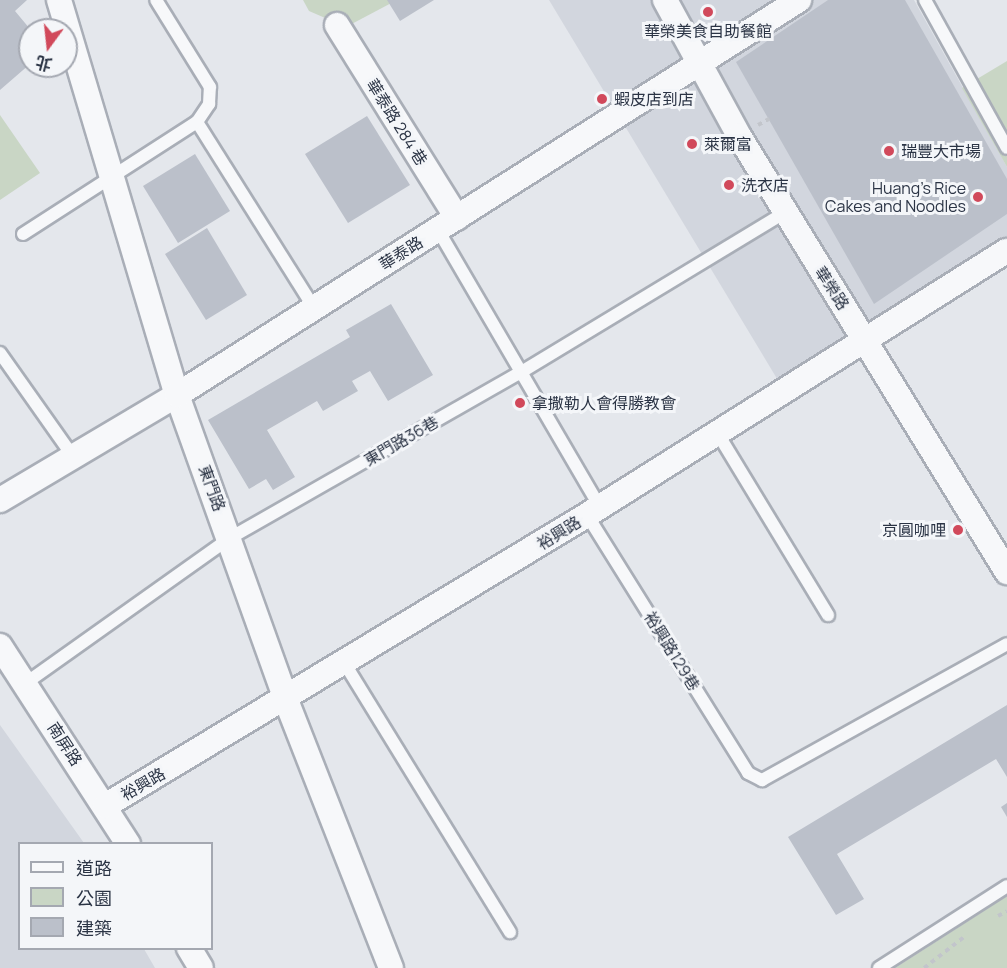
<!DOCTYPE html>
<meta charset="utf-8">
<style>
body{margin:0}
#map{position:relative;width:1007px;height:968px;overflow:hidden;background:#e4e7ec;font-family:Manrope,"Noto Sans TC",sans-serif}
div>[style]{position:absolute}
.built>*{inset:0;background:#d2d6de}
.green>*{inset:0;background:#c9d6c5}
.building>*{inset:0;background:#bbc0ca}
.path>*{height:4px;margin-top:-2px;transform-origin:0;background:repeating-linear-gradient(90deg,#c2c5cb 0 4.5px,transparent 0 9px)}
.roads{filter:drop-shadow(2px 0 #a9aeb7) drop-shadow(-2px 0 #a9aeb7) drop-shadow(0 2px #a9aeb7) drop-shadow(0 -2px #a9aeb7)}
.service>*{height:12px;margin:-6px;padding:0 6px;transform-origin:6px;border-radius:6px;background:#f7f8fa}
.minor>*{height:24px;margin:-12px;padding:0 12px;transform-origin:12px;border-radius:12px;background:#f7f8fa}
.dots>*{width:16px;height:16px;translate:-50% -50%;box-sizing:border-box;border:3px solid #f4f6f9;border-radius:50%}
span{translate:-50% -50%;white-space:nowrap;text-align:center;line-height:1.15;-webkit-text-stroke:6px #f4f6f9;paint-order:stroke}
.poi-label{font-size:16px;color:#2b3445}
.left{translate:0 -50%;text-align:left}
.right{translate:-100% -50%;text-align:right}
.street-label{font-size:16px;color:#2b3445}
.legend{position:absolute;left:18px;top:842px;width:195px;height:108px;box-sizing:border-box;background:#f4f6f9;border:2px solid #a4a8b1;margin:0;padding:8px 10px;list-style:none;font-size:18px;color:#2b3445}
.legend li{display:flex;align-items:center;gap:12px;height:30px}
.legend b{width:30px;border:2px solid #a4a8b1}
.north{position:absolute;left:18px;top:18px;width:60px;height:60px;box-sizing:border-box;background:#f4f6f9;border:2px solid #a4a8b1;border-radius:50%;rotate:195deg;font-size:16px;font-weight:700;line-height:24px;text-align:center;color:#2b3445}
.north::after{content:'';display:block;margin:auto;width:21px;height:27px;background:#d1495b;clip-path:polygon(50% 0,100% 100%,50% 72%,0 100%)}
</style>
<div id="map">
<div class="built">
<i style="clip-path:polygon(549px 0,914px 0,1007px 167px,1007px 240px,779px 382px)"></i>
<i style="clip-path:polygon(0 725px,84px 843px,20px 844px,20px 948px,144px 949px,155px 968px,0 968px)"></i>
</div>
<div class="green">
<i style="clip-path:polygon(303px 0,397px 0,346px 27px,309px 11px)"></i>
<i style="clip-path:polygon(1007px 61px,1007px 167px,962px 88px)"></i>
<i style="clip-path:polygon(0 115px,40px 173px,0 200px)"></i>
<i style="clip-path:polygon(1007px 896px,1007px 968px,895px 968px)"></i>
</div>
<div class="building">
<i style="clip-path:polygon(0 0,27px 0,15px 11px,30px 29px,38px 22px,45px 30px,30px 30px,30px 64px,0 90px)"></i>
<i style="clip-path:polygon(387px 0,434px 0,400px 21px)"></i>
<i style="clip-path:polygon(828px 0,905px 0,1007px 179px,1007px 214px,874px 304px,736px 62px)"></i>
<i style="clip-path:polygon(367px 116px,410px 185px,348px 223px,305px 154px)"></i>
<i style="clip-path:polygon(195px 154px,230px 211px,178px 243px,143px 186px)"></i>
<i style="clip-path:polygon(207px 228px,247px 295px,206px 320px,165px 254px)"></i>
<i style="clip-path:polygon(391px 304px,433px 375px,388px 401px,370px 371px,352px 381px,358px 391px,323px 411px,317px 401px,267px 430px,295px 477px,273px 490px,266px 479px,249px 489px,208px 420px,350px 337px,346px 330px)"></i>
<i style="clip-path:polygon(1007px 705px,1007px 777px,996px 759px,837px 854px,864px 899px,836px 915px,788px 837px)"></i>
<i style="clip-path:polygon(1007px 803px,1007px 817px,1001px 807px)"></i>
</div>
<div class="path">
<i style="left:758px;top:125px;width:13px;rotate:-29deg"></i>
<i style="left:998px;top:916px;width:10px;rotate:-29deg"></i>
<i style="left:924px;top:968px;width:51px;rotate:-37.8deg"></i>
</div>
<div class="roads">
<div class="service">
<i style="left:925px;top:0;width:169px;rotate:61deg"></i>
<i style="left:197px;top:122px;width:220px;rotate:57.8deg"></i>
<i style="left:438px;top:230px;width:321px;rotate:59.7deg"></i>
<i style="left:23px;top:234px;width:207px;rotate:-32.8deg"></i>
<i style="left:197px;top:122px;width:22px;rotate:-56deg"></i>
<i style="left:209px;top:104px;width:17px;rotate:-87deg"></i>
<i style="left:210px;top:87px;width:102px;rotate:-121.8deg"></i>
<i style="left:0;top:353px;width:125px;rotate:54.8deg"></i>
<i style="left:718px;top:434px;width:212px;rotate:58.7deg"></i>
<i style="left:587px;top:515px;width:304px;rotate:58deg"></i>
<i style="left:748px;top:773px;width:16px;rotate:27deg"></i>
<i style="left:762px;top:780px;width:280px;rotate:-29deg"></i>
<i style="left:345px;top:664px;width:315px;rotate:58.4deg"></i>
<i style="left:26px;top:683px;width:250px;rotate:-35.4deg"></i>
<i style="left:230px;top:538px;width:331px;rotate:-29.7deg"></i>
<i style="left:518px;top:374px;width:312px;rotate:-31.2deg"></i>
<i style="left:879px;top:968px;width:152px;rotate:-32.6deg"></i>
</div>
<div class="minor">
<i style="left:59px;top:0;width:412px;rotate:73.4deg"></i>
<i style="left:177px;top:395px;width:324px;rotate:70.3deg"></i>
<i style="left:286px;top:700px;width:288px;rotate:68.6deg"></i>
<i style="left:665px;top:0;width:155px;rotate:61.4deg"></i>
<i style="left:739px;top:136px;width:512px;rotate:58.42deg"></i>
<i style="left:337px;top:25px;width:227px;rotate:58.1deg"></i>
<i style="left:0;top:500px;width:206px;rotate:-30.7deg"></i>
<i style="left:177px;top:395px;width:737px;rotate:-32.42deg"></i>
<i style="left:0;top:646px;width:236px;rotate:57.1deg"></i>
<i style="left:105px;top:806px;width:563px;rotate:-31.12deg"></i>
<i style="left:587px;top:515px;width:496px;rotate:-32.2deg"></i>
<i style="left:189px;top:948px;width:23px;rotate:59deg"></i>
</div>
</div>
<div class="dots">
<i style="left:708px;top:12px;background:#d1495b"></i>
<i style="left:602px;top:99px;background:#d1495b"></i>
<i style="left:692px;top:144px;background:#d1495b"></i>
<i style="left:889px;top:151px;background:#d1495b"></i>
<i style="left:729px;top:185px;background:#d1495b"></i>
<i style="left:978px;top:197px;background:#d1495b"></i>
<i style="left:520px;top:403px;background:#d1495b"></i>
<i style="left:958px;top:530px;background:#d1495b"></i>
</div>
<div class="poi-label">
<span style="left:708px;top:31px">華榮美食自助餐館</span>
<span class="left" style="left:614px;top:99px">蝦皮店到店</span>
<span class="left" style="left:704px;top:144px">萊爾富</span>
<span class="left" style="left:901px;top:151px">瑞豐大市場</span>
<span class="left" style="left:741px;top:185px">洗衣店</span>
<span class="right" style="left:966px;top:197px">Huang's Rice<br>Cakes and Noodles</span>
<span class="left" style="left:532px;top:403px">拿撒勒人會得勝教會</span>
<span class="right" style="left:946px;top:530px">京圓咖哩</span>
</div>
<div class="street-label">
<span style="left:397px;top:122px;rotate:58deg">華泰路 284 巷</span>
<span style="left:401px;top:253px;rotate:-32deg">華泰路</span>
<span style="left:832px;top:288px;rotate:57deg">華榮路</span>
<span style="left:401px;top:441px;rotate:-30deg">東門路36巷</span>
<span style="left:212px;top:488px;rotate:70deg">東門路</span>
<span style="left:559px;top:533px;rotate:-32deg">裕興路</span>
<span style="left:672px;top:651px;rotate:58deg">裕興路129巷</span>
<span style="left:65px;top:744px;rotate:57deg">南屏路</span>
<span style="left:143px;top:784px;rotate:-30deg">裕興路</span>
</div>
<ul class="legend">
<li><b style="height:8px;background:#f7f8fa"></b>道路</li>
<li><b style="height:16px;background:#c9d6c5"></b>公園</li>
<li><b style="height:16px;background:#bbc0ca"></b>建築</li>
</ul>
<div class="north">北</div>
</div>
